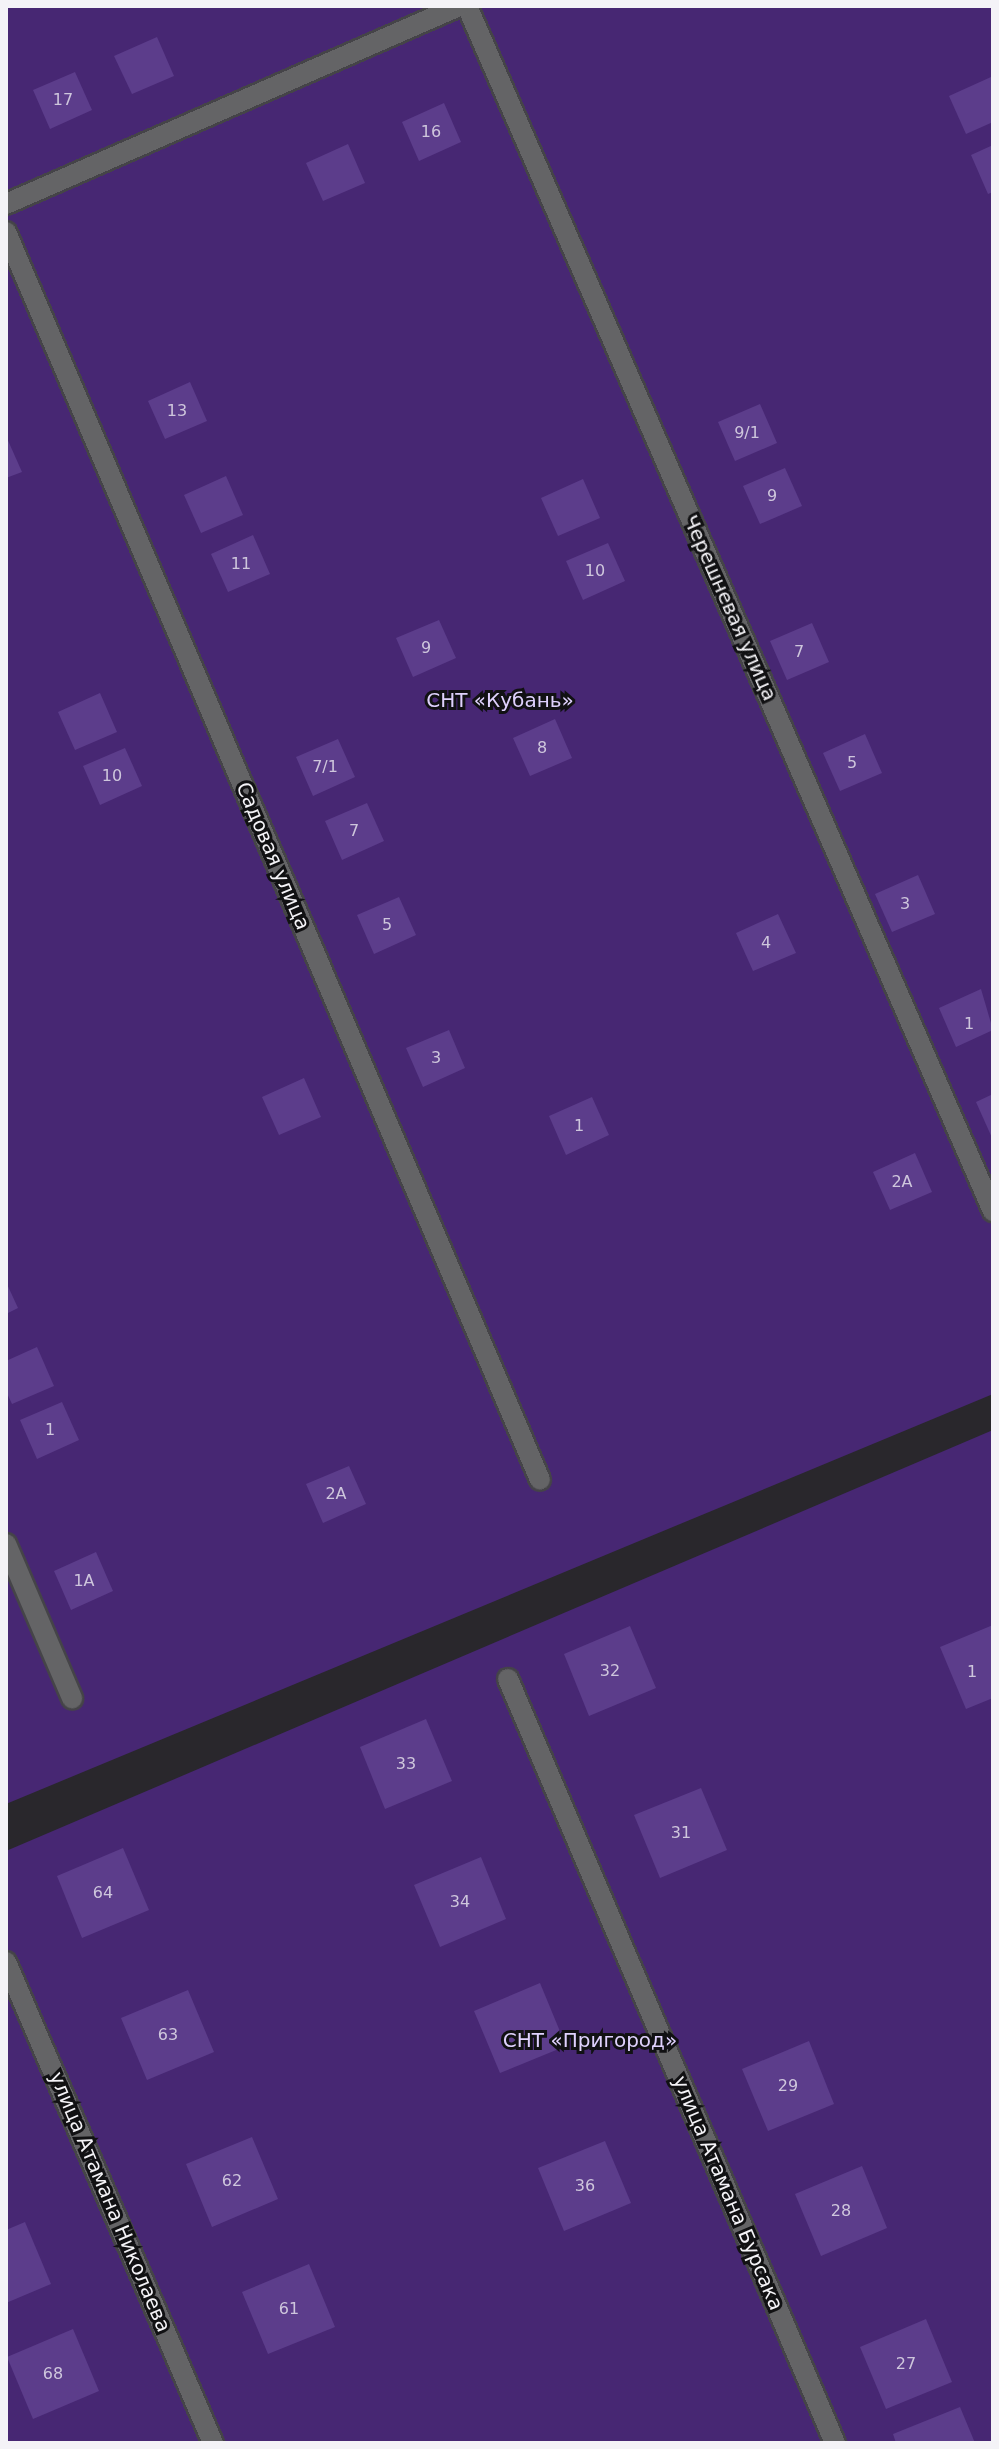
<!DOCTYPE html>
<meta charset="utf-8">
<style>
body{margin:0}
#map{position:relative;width:999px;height:2449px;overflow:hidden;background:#29272c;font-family:"DejaVu Sans",sans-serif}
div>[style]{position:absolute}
.green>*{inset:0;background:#472773}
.building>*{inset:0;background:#5c3d8b}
.roads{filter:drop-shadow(2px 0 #454448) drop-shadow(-2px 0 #454448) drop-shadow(0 2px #454448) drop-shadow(0 -2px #454448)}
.minor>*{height:20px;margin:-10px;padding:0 10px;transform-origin:10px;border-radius:10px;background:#646466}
span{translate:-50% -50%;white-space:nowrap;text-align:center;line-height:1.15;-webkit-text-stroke:6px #111113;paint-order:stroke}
.number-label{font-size:16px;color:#cec6dc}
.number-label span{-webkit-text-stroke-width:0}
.street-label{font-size:20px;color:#f4f3f7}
.park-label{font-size:20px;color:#dfd1fd}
.frame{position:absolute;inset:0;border:8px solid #f4f3f7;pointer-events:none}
</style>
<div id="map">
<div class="green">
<i style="clip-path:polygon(6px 6px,993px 6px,993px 1394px,6px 1804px)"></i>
<i style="clip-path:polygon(993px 1430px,993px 2443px,6px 2443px,6px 1851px)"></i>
</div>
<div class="building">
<i style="clip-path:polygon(157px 37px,174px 76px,132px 94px,114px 56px)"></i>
<i style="clip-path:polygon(75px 72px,92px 110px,50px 129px,33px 90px)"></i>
<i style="clip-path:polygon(991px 77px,993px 122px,966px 134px,949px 96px)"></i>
<i style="clip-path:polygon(444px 103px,461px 142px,419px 161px,402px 122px)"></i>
<i style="clip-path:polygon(348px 144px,365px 183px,323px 201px,306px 163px)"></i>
<i style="clip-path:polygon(993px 145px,993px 192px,988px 194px,971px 155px)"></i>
<i style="clip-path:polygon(190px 382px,207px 421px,165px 439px,148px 401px)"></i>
<i style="clip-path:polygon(760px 404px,777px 443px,735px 461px,718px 422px)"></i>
<i style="clip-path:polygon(6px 436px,22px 472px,6px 478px)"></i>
<i style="clip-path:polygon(785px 468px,802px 506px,760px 524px,743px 486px)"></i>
<i style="clip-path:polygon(226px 476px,243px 515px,201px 533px,184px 495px)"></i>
<i style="clip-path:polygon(583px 479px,600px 518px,558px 536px,541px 498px)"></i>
<i style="clip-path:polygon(253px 535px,270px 574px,228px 592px,211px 554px)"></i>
<i style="clip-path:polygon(608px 543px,625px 581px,583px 600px,566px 561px)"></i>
<i style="clip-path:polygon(439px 620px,456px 658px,413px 677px,396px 638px)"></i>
<i style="clip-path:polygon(812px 623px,829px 662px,787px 680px,770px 641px)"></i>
<i style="clip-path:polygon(100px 693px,117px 732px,75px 750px,58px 712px)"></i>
<i style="clip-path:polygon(555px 719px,572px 758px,530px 776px,513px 738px)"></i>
<i style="clip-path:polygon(865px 734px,882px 773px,840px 791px,823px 753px)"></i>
<i style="clip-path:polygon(338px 739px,355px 777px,313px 796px,296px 757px)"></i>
<i style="clip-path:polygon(125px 748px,142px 786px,100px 805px,83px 766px)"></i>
<i style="clip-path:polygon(367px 803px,384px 841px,342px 860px,325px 821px)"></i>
<i style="clip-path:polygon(918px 875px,935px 914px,892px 932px,875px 894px)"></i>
<i style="clip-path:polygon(399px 897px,416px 935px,374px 954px,357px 915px)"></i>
<i style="clip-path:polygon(778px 914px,796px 953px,753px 971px,736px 933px)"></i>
<i style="clip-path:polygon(981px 989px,993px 1030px,956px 1047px,939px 1008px)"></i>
<i style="clip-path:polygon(449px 1030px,465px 1068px,423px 1087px,406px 1048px)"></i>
<i style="clip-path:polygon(304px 1078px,321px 1117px,279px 1135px,262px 1097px)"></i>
<i style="clip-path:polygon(993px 1094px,993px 1140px,976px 1102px)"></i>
<i style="clip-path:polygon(592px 1097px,609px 1135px,566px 1155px,549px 1116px)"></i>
<i style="clip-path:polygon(915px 1153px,932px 1192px,890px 1210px,873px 1172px)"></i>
<i style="clip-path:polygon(6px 1282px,18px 1308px,6px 1314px)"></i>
<i style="clip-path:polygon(37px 1347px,54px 1386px,12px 1404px,6px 1391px,6px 1361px)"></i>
<i style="clip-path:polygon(62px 1402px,79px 1440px,37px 1459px,20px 1420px)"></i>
<i style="clip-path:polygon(349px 1466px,366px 1504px,323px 1523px,306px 1484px)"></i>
<i style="clip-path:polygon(96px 1552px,113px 1591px,71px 1610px,54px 1571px)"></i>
<i style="clip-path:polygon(993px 1625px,993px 1698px,966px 1709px,940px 1647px)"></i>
<i style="clip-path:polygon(630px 1626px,656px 1688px,589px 1716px,564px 1654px)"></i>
<i style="clip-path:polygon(426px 1719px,452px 1781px,385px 1809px,360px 1747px)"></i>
<i style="clip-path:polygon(701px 1788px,727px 1850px,660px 1878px,634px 1815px)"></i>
<i style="clip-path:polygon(123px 1848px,149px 1910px,82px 1938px,57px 1876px)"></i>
<i style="clip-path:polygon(481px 1857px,506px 1919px,440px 1947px,414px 1885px)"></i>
<i style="clip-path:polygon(540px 1983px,566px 2046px,500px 2073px,474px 2011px)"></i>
<i style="clip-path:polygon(188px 1990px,214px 2052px,147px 2080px,121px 2018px)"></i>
<i style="clip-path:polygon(809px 2041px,834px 2104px,768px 2131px,742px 2069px)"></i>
<i style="clip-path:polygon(252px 2137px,278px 2199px,212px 2227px,186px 2164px)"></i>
<i style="clip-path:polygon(605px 2141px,631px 2203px,564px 2231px,538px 2168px)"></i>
<i style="clip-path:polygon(862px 2166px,887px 2228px,821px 2256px,795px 2194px)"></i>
<i style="clip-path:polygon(25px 2222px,51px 2284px,6px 2303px,6px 2230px)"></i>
<i style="clip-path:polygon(309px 2264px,335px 2327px,268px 2354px,242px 2292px)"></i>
<i style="clip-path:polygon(926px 2319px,952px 2382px,886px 2409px,860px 2347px)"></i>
<i style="clip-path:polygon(73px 2329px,99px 2391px,33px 2419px,7px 2357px)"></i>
<i style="clip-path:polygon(960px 2407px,975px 2443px,896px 2443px,893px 2434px)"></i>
</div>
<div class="roads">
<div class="minor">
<i style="left:467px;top:6px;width:1315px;rotate:66.42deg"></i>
<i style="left:6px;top:204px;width:494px;rotate:-23.6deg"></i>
<i style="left:6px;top:232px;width:1357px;rotate:66.83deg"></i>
<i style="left:6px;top:1544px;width:168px;rotate:66.8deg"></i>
<i style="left:508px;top:1679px;width:831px;rotate:66.83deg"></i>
<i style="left:6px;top:1962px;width:524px;rotate:66.72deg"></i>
</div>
</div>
<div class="number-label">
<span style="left:63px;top:100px">17</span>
<span style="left:431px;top:132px">16</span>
<span style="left:177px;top:411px">13</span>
<span style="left:747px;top:433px">9/1</span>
<span style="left:772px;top:496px">9</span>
<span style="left:241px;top:564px">11</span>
<span style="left:595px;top:571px">10</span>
<span style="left:426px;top:648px">9</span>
<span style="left:799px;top:652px">7</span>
<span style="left:542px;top:748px">8</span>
<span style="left:852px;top:763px">5</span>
<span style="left:325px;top:767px">7/1</span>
<span style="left:112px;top:776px">10</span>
<span style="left:354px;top:831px">7</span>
<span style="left:905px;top:904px">3</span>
<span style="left:387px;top:925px">5</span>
<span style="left:766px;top:943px">4</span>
<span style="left:969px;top:1024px">1</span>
<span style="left:436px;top:1058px">3</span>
<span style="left:579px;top:1126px">1</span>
<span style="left:902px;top:1182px">2А</span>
<span style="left:50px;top:1430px">1</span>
<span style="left:336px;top:1494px">2А</span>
<span style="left:84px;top:1581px">1А</span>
<span style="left:610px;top:1671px">32</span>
<span style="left:972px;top:1672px">1</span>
<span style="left:406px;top:1764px">33</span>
<span style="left:681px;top:1833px">31</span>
<span style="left:103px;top:1893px">64</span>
<span style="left:460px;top:1902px">34</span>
<span style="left:168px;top:2035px">63</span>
<span style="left:788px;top:2086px">29</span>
<span style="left:232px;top:2181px">62</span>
<span style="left:585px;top:2186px">36</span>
<span style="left:841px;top:2211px">28</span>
<span style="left:289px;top:2309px">61</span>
<span style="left:906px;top:2364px">27</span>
<span style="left:53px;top:2374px">68</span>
</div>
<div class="street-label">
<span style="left:730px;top:608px;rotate:66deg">Черешневая улица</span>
<span style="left:273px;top:856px;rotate:67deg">Садовая улица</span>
<span style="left:728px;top:2193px;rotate:67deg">улица Атамана Бурсака</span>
<span style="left:110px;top:2202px;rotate:67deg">улица Атамана Николаева</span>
</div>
<div class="park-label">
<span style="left:500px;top:700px">СНТ «Кубань»</span>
<span style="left:590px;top:2040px">СНТ «Пригород»</span>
</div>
<div class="frame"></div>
</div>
